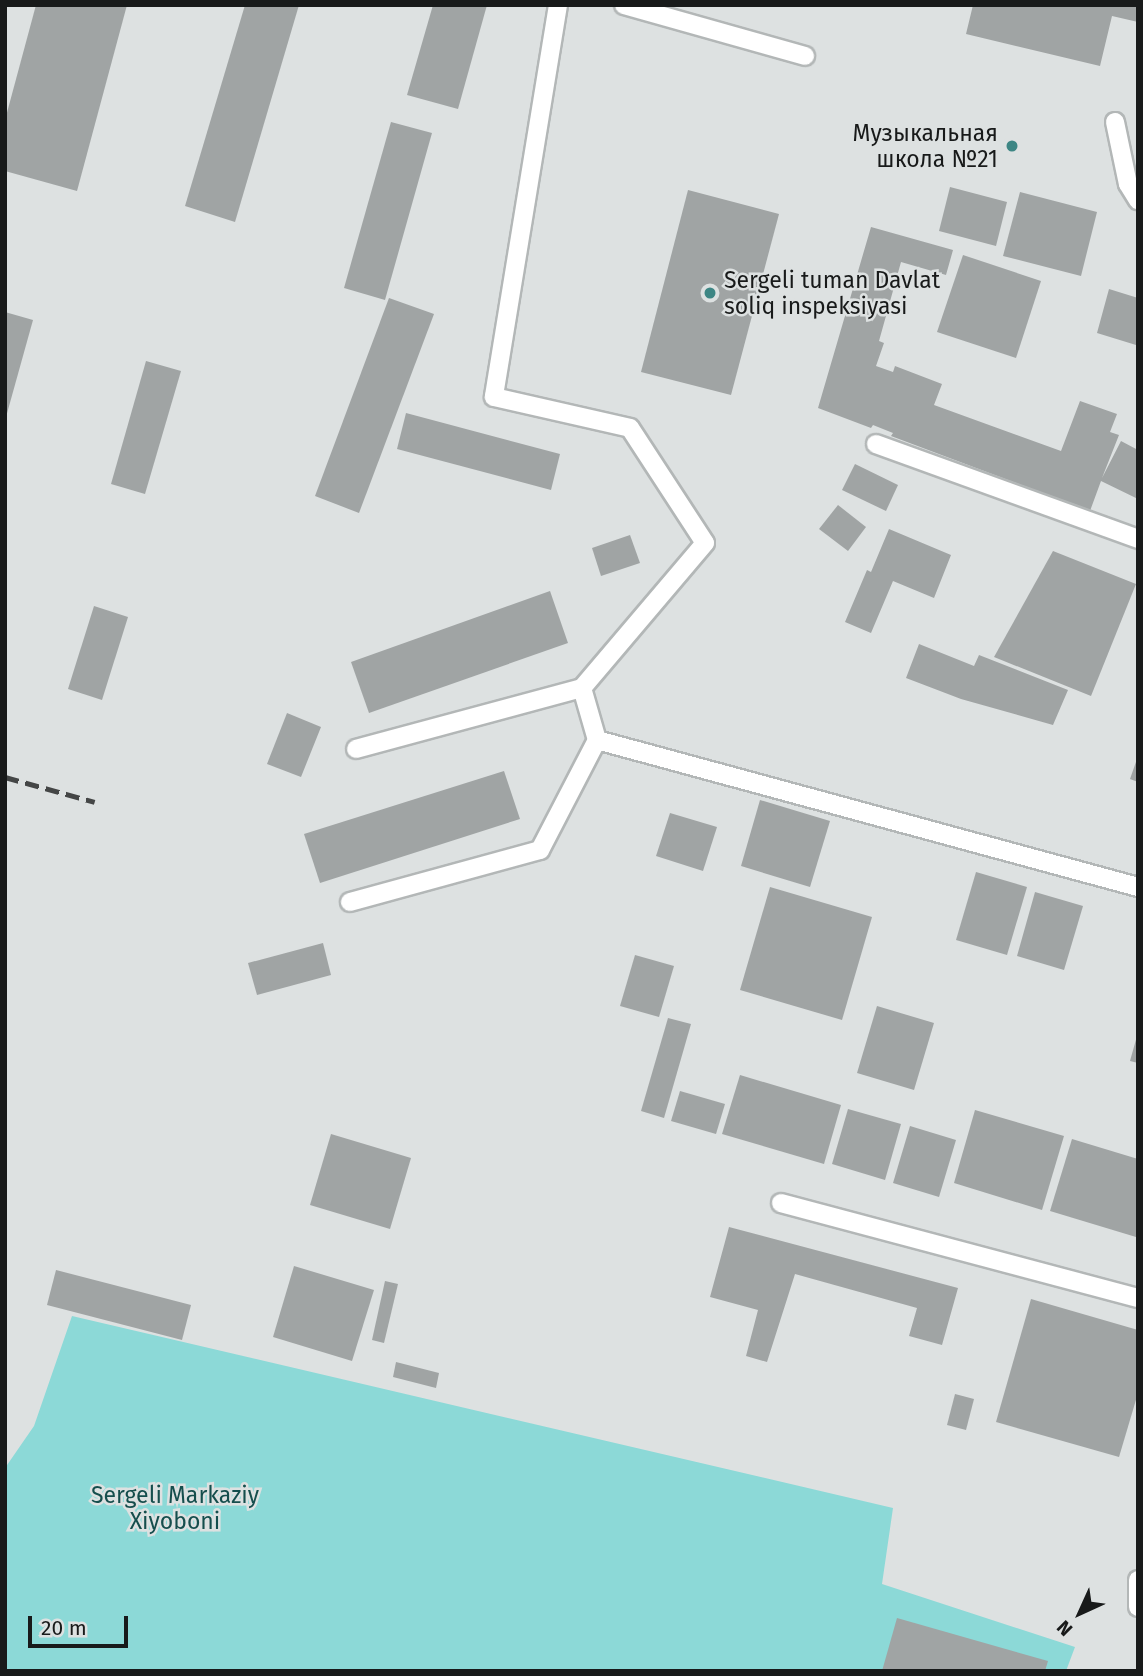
<!DOCTYPE html>
<meta charset="utf-8">
<style>
body{margin:0}
#map{position:relative;width:1143px;height:1676px;overflow:hidden;background:#dde1e1;font-family:"Fira Sans",sans-serif}
div>[style]{position:absolute}
.green>*{inset:0;background:#8cd9d7}
.building>*{inset:0;background:#a0a4a4}
.roads{filter:drop-shadow(2px 0 #b3b7b7) drop-shadow(-2px 0 #b3b7b7) drop-shadow(0 2px #b3b7b7) drop-shadow(0 -2px #b3b7b7)}
.service>*{height:18px;margin:-9px;padding:0 9px;transform-origin:9px;border-radius:9px;background:#fff}
.rail>*{height:5px;margin-top:-2.5px;transform-origin:0;background:repeating-linear-gradient(90deg,#444646 0 14px,transparent 0 21px)}
.dots>*{width:19px;height:19px;translate:-50% -50%;box-sizing:border-box;border:4px solid #dde1e1;border-radius:50%}
span{translate:-50% -50%;white-space:nowrap;text-align:center;line-height:1.15;-webkit-text-stroke:5px #dde1e1;paint-order:stroke}
.poi-label{font-size:23px;color:#181a1a}
.right{translate:-100% -50%;text-align:right}
.left{translate:0 -50%;text-align:left}
.park-label{font-size:23px;color:#154e4d}
.frame{position:absolute;inset:0;border:7px solid #181a1a;pointer-events:none}
.north{position:absolute;left:1045px;top:1578px;width:70px;height:70px;-webkit-text-stroke:5px #dde1e1;paint-order:stroke;rotate:225deg;font-size:19px;font-weight:700;line-height:28px;text-align:center;color:#181a1a}
.north::after{content:'';display:block;margin:auto;width:24px;height:32px;background:#181a1a;clip-path:polygon(50% 0,100% 100%,50% 72%,0 100%)}
.scale{position:absolute;left:28px;top:1616px;width:100px;height:32px;box-sizing:border-box;border:4px solid #181a1a;border-top:0;padding-left:9px;font-size:21px;line-height:24px;white-space:nowrap;color:#181a1a;-webkit-text-stroke:5px #dde1e1;paint-order:stroke}
</style>
<div id="map">
<div class="green">
<i style="clip-path:polygon(72px 1316px,893px 1508px,882px 1584px,1075px 1647px,1066px 1671px,5px 1671px,5px 1468px,34px 1426px)"></i>
</div>
<div class="building">
<i style="clip-path:polygon(36px 5px,127px 5px,77px 191px,5px 171px,5px 120px)"></i>
<i style="clip-path:polygon(245px 5px,299px 5px,235px 222px,185px 206px)"></i>
<i style="clip-path:polygon(433px 5px,487px 5px,458px 109px,407px 95px)"></i>
<i style="clip-path:polygon(973px 5px,1138px 5px,1138px 22px,1112px 16px,1100px 66px,966px 34px)"></i>
<i style="clip-path:polygon(391px 122px,432px 133px,385px 300px,344px 288px)"></i>
<i style="clip-path:polygon(950px 187px,1007px 202px,996px 246px,939px 231px)"></i>
<i style="clip-path:polygon(688px 190px,779px 214px,731px 395px,641px 372px)"></i>
<i style="clip-path:polygon(1020px 192px,1097px 212px,1081px 276px,1003px 256px)"></i>
<i style="clip-path:polygon(871px 227px,953px 250px,946px 275px,901px 262px,879px 341px,884px 343px,876px 366px,893px 372px,895px 366px,942px 384px,934px 405px,1061px 451px,1080px 401px,1117px 414px,1110px 432px,1119px 435px,1102px 478px,1121px 441px,1138px 450px,1138px 499px,1101px 481px,1090px 511px,891px 436px,893px 433px,873px 425px,871px 428px,818px 408px)"></i>
<i style="clip-path:polygon(963px 255px,1041px 281px,1016px 358px,937px 332px)"></i>
<i style="clip-path:polygon(1109px 289px,1138px 298px,1136px 345px,1097px 333px)"></i>
<i style="clip-path:polygon(389px 298px,434px 314px,359px 513px,315px 496px)"></i>
<i style="clip-path:polygon(5px 312px,33px 320px,6px 417px,5px 417px)"></i>
<i style="clip-path:polygon(146px 361px,181px 371px,145px 494px,111px 484px)"></i>
<i style="clip-path:polygon(406px 413px,560px 454px,551px 490px,397px 449px)"></i>
<i style="clip-path:polygon(855px 464px,898px 485px,886px 511px,842px 490px)"></i>
<i style="clip-path:polygon(838px 505px,866px 527px,848px 551px,819px 529px)"></i>
<i style="clip-path:polygon(889px 529px,951px 555px,934px 598px,893px 581px,871px 633px,845px 622px,867px 570px,871px 572px)"></i>
<i style="clip-path:polygon(630px 535px,640px 563px,601px 576px,592px 548px)"></i>
<i style="clip-path:polygon(1053px 551px,1136px 584px,1091px 696px,994px 657px)"></i>
<i style="clip-path:polygon(550px 591px,568px 643px,369px 713px,351px 662px)"></i>
<i style="clip-path:polygon(94px 606px,128px 617px,102px 700px,68px 689px)"></i>
<i style="clip-path:polygon(919px 644px,974px 666px,979px 655px,1068px 690px,1053px 725px,961px 699px,906px 678px)"></i>
<i style="clip-path:polygon(287px 713px,321px 727px,301px 777px,267px 764px)"></i>
<i style="clip-path:polygon(1137px 759px,1138px 759px,1138px 782px,1130px 779px)"></i>
<i style="clip-path:polygon(504px 771px,520px 819px,320px 883px,304px 834px)"></i>
<i style="clip-path:polygon(760px 800px,830px 821px,810px 887px,741px 866px)"></i>
<i style="clip-path:polygon(670px 813px,717px 827px,703px 871px,656px 856px)"></i>
<i style="clip-path:polygon(976px 872px,1027px 887px,1007px 955px,956px 940px)"></i>
<i style="clip-path:polygon(770px 887px,872px 917px,842px 1020px,740px 990px)"></i>
<i style="clip-path:polygon(1035px 892px,1083px 906px,1064px 970px,1017px 956px)"></i>
<i style="clip-path:polygon(323px 943px,331px 975px,257px 995px,248px 963px)"></i>
<i style="clip-path:polygon(635px 955px,674px 966px,659px 1017px,620px 1006px)"></i>
<i style="clip-path:polygon(877px 1006px,934px 1023px,914px 1090px,857px 1073px)"></i>
<i style="clip-path:polygon(668px 1018px,691px 1024px,664px 1118px,641px 1111px)"></i>
<i style="clip-path:polygon(1137px 1036px,1138px 1036px,1138px 1063px,1130px 1061px)"></i>
<i style="clip-path:polygon(740px 1075px,841px 1105px,824px 1164px,722px 1134px)"></i>
<i style="clip-path:polygon(680px 1091px,725px 1104px,716px 1134px,671px 1121px)"></i>
<i style="clip-path:polygon(848px 1109px,901px 1124px,885px 1180px,832px 1164px)"></i>
<i style="clip-path:polygon(975px 1110px,1064px 1136px,1042px 1210px,954px 1183px)"></i>
<i style="clip-path:polygon(910px 1126px,956px 1140px,939px 1197px,893px 1183px)"></i>
<i style="clip-path:polygon(331px 1134px,411px 1158px,390px 1229px,310px 1205px)"></i>
<i style="clip-path:polygon(1072px 1139px,1138px 1159px,1136px 1237px,1050px 1211px)"></i>
<i style="clip-path:polygon(729px 1227px,958px 1288px,942px 1345px,909px 1336px,917px 1308px,795px 1274px,767px 1362px,746px 1356px,758px 1310px,710px 1297px)"></i>
<i style="clip-path:polygon(294px 1266px,374px 1290px,352px 1361px,273px 1337px)"></i>
<i style="clip-path:polygon(56px 1270px,191px 1305px,182px 1340px,47px 1305px)"></i>
<i style="clip-path:polygon(385px 1281px,398px 1284px,384px 1343px,372px 1340px)"></i>
<i style="clip-path:polygon(1031px 1299px,1138px 1330px,1138px 1393px,1119px 1457px,996px 1422px)"></i>
<i style="clip-path:polygon(396px 1362px,439px 1373px,436px 1388px,393px 1377px)"></i>
<i style="clip-path:polygon(955px 1394px,974px 1399px,966px 1430px,947px 1425px)"></i>
<i style="clip-path:polygon(897px 1618px,1048px 1661px,1045px 1671px,882px 1671px)"></i>
</div>
<div class="roads">
<div class="service">
<i style="left:558px;top:5px;width:397px;rotate:99.3deg"></i>
<i style="left:494px;top:397px;width:139px;rotate:12.8deg"></i>
<i style="left:630px;top:428px;width:137px;rotate:56.9deg"></i>
<i style="left:705px;top:543px;width:190px;rotate:130.3deg"></i>
<i style="left:624px;top:5px;width:188px;rotate:15.7deg"></i>
<i style="left:1115px;top:122px;width:63px;rotate:78.2deg"></i>
<i style="left:1128px;top:184px;width:19px;rotate:58deg"></i>
<i style="left:876px;top:444px;width:279px;rotate:19.9deg"></i>
<i style="left:597px;top:740px;width:561px;rotate:15.2deg"></i>
<i style="left:350px;top:902px;width:197px;rotate:-15.3deg"></i>
<i style="left:540px;top:850px;width:124px;rotate:-62.6deg"></i>
<i style="left:597px;top:740px;width:54px;rotate:-106.1deg"></i>
<i style="left:582px;top:688px;width:234px;rotate:164.9deg"></i>
<i style="left:781px;top:1203px;width:369px;rotate:14.9deg"></i>
<i style="left:1138px;top:1580px;width:27px;rotate:90deg"></i>
</div>
</div>
<div class="rail">
<i style="left:5px;top:777px;width:93px;rotate:15.5deg"></i>
</div>
<div class="dots">
<i style="left:1012px;top:146px;background:#3d8684"></i>
<i style="left:710px;top:293px;background:#3d8684"></i>
</div>
<div class="poi-label">
<span class="right" style="left:998px;top:146px">Музыкальная<br>школа №21</span>
<span class="left" style="left:724px;top:293px">Sergeli tuman Davlat<br>soliq inspeksiyasi</span>
</div>
<div class="park-label">
<span style="left:175px;top:1508px">Sergeli Markaziy<br>Xiyoboni</span>
</div>
<div class="frame"></div>
<div class="north">N</div>
<div class="scale">20 m</div>
</div>
